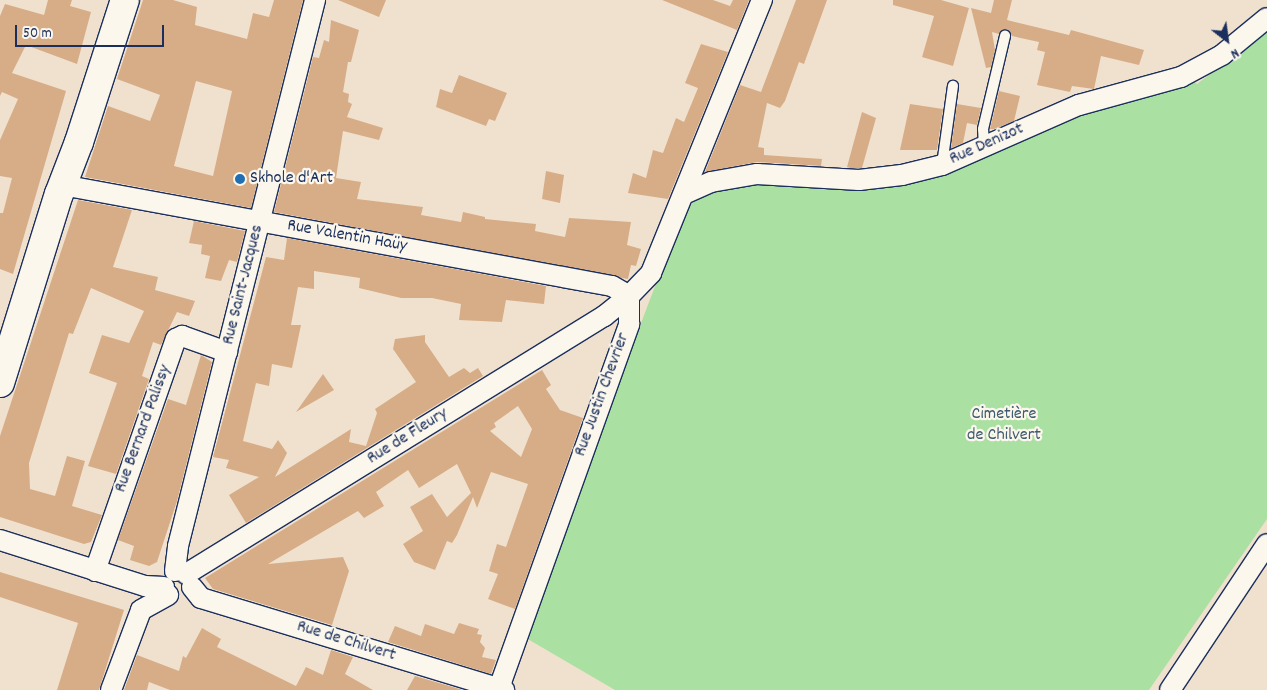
<!DOCTYPE html>
<meta charset="utf-8">
<style>
body{margin:0}
#map{position:relative;width:1267px;height:690px;overflow:hidden;background:#f0e1ce;font-family:Dekko,sans-serif}
div>[style]{position:absolute}
.green>*{inset:0;background:#aae0a2}
.building>*{inset:0;background:#d7ad88}
.roads{filter:drop-shadow(1px 0 #1b2f5e) drop-shadow(-1px 0 #1b2f5e) drop-shadow(0 1px #1b2f5e) drop-shadow(0 -1px #1b2f5e)}
.service>*{height:10px;margin:-5px;padding:0 5px;transform-origin:5px;border-radius:5px;background:#fbf7ec}
.minor>*{height:20px;margin:-10px;padding:0 10px;transform-origin:10px;border-radius:10px;background:#fbf7ec}
.secondary>*{height:28px;margin:-14px;padding:0 14px;transform-origin:14px;border-radius:14px;background:#fbf7ec}
.dots>*{width:14px;height:14px;translate:-50% -50%;box-sizing:border-box;border:2px solid #fbf7ec;border-radius:50%}
span{translate:-50% -50%;white-space:nowrap;text-align:center;line-height:1.15;-webkit-text-stroke:4.5px #fbf7ec;paint-order:stroke}
.street-label{font-size:18px;color:#1b2f5e}
.poi-label{font-size:18px;color:#1b2f5e}
.left{translate:0 -50%;text-align:left}
.park-label{font-size:18px;color:#3f5b6f}
.north{position:absolute;left:1202px;top:15px;width:50px;height:50px;-webkit-text-stroke:4px #fbf7ec;paint-order:stroke;rotate:150deg;font-size:14px;font-weight:700;line-height:20px;text-align:center;color:#1b2f5e}
.north::after{content:'';display:block;margin:auto;width:18px;height:22px;background:#1b2f5e;clip-path:polygon(50% 0,100% 100%,50% 72%,0 100%)}
.scale{position:absolute;left:15px;top:25px;width:149px;height:22px;box-sizing:border-box;border:2px solid #1b2f5e;border-top:0;padding-left:6px;font-size:15px;line-height:18px;white-space:nowrap;color:#1b2f5e;-webkit-text-stroke:4px #fbf7ec;paint-order:stroke}
</style>
<div id="map">
<div class="green">
<i style="clip-path:polygon(1267px 31px,1267px 519px,1149px 690px,615px 690px,526px 638px,525px 630px,663px 265px,686px 210px,702px 193px,755px 183px,866px 184px,1191px 79px,1197px 84px)"></i>
</div>
<div class="building">
<i style="clip-path:polygon(48px 0,72px 0,70px 6px,91px 12px,77px 64px,26px 45px,12px 73px,66px 91px,13px 274px,0 269px,0 213px,3px 213px,12px 178px,0 176px,0 140px,18px 99px,2px 92px,0 96px,0 16px,5px 4px,44px 15px)"></i>
<i style="clip-path:polygon(evenodd,143px 0,173px 0,197px 7px,195px 25px,247px 39px,253px 13px,269px 17px,274px 0,303px 0,251px 208px,85px 177px,108px 106px,150px 121px,160px 95px,117px 79px,143px 0,196px 81px,232px 91px,213px 176px,174px 166px,196px 81px)"></i>
<i style="clip-path:polygon(338px 0,386px 0,379px 17px)"></i>
<i style="clip-path:polygon(662px 0,713px 0,730px 6px,733px 0,749px 0,737px 30px)"></i>
<i style="clip-path:polygon(796px 0,827px 0,804px 64px,799px 62px,785px 101px,780px 108px,767px 103px,758px 147px,764px 148px,764px 155px,822px 159px,821px 166px,757px 162px,705px 172px,740px 85px,761px 92px)"></i>
<i style="clip-path:polygon(893px 0,941px 0,969px 8px,953px 66px,922px 57px,934px 16px,893px 5px)"></i>
<i style="clip-path:polygon(994px 0,1012px 0,1007px 20px,1069px 35px,1071px 30px,1144px 50px,1139px 65px,1101px 56px,1094px 89px,1072px 86px,1070px 92px,1037px 85px,1045px 52px,1037px 50px,1039px 42px,1012px 36px,1006px 29px,999px 34px,992px 32px,995px 50px,991px 67px,986px 68px,971px 8px,991px 13px)"></i>
<i style="clip-path:polygon(331px 20px,359px 30px,351px 62px,348px 62px,343px 92px,349px 94px,348px 102px,352px 104px,347px 117px,383px 128px,379px 140px,343px 131px,336px 178px,361px 182px,357px 199px,423px 207px,421px 215px,461px 222px,463px 212px,485px 217px,485px 219px,536px 224px,535px 231px,565px 237px,569px 218px,631px 222px,627px 245px,641px 249px,636px 266px,631px 265px,628px 279px,274px 212px,313px 57px,319px 58px,324px 40px,329px 42px)"></i>
<i style="clip-path:polygon(701px 44px,728px 52px,668px 199px,628px 193px,633px 173px,646px 178px,653px 150px,663px 153px,676px 118px,684px 122px,698px 88px,685px 83px)"></i>
<i style="clip-path:polygon(459px 75px,507px 93px,495px 121px,489px 119px,486px 126px,436px 107px,440px 89px,452px 93px)"></i>
<i style="clip-path:polygon(999px 91px,1020px 96px,1014px 121px,994px 129px,990px 129px)"></i>
<i style="clip-path:polygon(910px 104px,943px 109px,937px 150px,900px 150px)"></i>
<i style="clip-path:polygon(957px 104px,981px 108px,977px 125px,967px 123px,963px 143px,951px 148px)"></i>
<i style="clip-path:polygon(862px 112px,876px 118px,862px 168px,850px 168px,847px 167px)"></i>
<i style="clip-path:polygon(546px 171px,564px 175px,560px 203px,542px 199px)"></i>
<i style="clip-path:polygon(78px 200px,132px 210px,113px 267px,158px 277px,155px 290px,195px 301px,189px 316px,177px 312px,161px 345px,153px 342px,142px 376px,149px 379px,116px 474px,88px 466px,117px 383px,89px 373px,102px 335px,129px 343px,144px 311px,91px 288px,73px 334px,69px 333px,29px 463px,30px 489px,55px 496px,67px 456px,85px 461px,72px 506px,102px 515px,91px 542px,84px 544px,0 517px,0 436px)"></i>
<i style="clip-path:polygon(194px 221px,245px 231px,237px 262px,229px 260px,221px 281px,205px 278px,210px 256px,201px 254px,202px 245px,189px 243px)"></i>
<i style="clip-path:polygon(287px 238px,546px 286px,544px 304px,506px 300px,502px 322px,459px 320px,461px 304px,432px 298px,401px 298px,359px 288px,360px 278px,314px 271px,314px 289px,298px 287px,291px 325px,301px 325px,292px 368px,272px 364px,269px 386px,256px 383px,243px 441px,272px 449px,278px 440px,287px 453px,275px 477px,351px 429px,349px 442px,366px 446px,377px 413px,375px 409px,416px 382px,393px 349px,395px 339px,425px 335px,425px 342px,449px 377px,464px 368px,470px 373px,478px 368px,483px 376px,246px 523px,229px 495px,259px 477px,226px 468px,229px 460px,213px 457px,266px 257px,284px 260px)"></i>
<i style="clip-path:polygon(201px 355px,212px 362px,177px 501px,157px 562px,149px 566px,130px 560px,134px 546px,118px 540px,168px 399px,186px 405px)"></i>
<i style="clip-path:polygon(evenodd,542px 370px,551px 385px,546px 389px,560px 410px,583px 418px,515px 609px,488px 599px,498px 574px,489px 571px,497px 544px,506px 547px,528px 484px,491px 472px,477px 508px,473px 497px,457px 535px,452px 543px,447px 541px,435px 570px,414px 562px,403px 544px,423px 531px,410px 507px,432px 494px,447px 517px,471px 493px,457px 464px,419px 488px,408px 470px,376px 492px,384px 506px,364px 518px,358px 511px,268px 564px,343px 557px,349px 571px,332px 625px,213px 589px,205px 578px,542px 370px,518px 406px,532px 429px,521px 457px,490px 431px,496px 427px,494px 423px,518px 406px)"></i>
<i style="clip-path:polygon(323px 374px,334px 390px,296px 412px)"></i>
<i style="clip-path:polygon(0 572px,124px 610px,99px 690px,57px 690px,78px 623px,0 597px)"></i>
<i style="clip-path:polygon(459px 623px,479px 629px,477px 634px,482px 635px,480px 642px,485px 648px,482px 657px,496px 660px,491px 674px,388px 642px,395px 626px,421px 636px,425px 624px,454px 634px)"></i>
<i style="clip-path:polygon(202px 628px,221px 639px,217px 647px,296px 686px,306px 667px,323px 675px,331px 650px,353px 657px,345px 674px,373px 690px,170px 690px,149px 682px,147px 690px,124px 690px,137px 655px,179px 671px,183px 656px,186px 658px)"></i>
<i style="clip-path:polygon(415px 676px,463px 690px,407px 690px)"></i>
</div>
<div class="roads">
<div class="service">
<i style="left:984px;top:147px;width:18px;rotate:-93deg"></i>
<i style="left:983px;top:129px;width:96px;rotate:-76.7deg"></i>
<i style="left:942px;top:165px;width:80px;rotate:-82.1deg"></i>
</div>
<div class="minor">
<i style="left:62px;top:185px;width:559px;rotate:10.41deg"></i>
<i style="left:612px;top:286px;width:20px;rotate:30deg"></i>
<i style="left:629px;top:296px;width:32px;rotate:141deg"></i>
<i style="left:604px;top:316px;width:491px;rotate:148.3deg"></i>
<i style="left:686px;top:193px;width:27px;rotate:-24deg"></i>
<i style="left:711px;top:182px;width:47px;rotate:-9.9deg"></i>
<i style="left:757px;top:174px;width:102px;rotate:3.4deg"></i>
<i style="left:859px;top:180px;width:43px;rotate:-6.6deg"></i>
<i style="left:902px;top:175px;width:41px;rotate:-14deg"></i>
<i style="left:942px;top:165px;width:150px;rotate:-23.7deg"></i>
<i style="left:1079px;top:105px;width:106px;rotate:-15.4deg"></i>
<i style="left:1181px;top:77px;width:47px;rotate:-28.2deg"></i>
<i style="left:1222px;top:55px;width:58px;rotate:-39.4deg"></i>
<i style="left:0;top:540px;width:152px;rotate:17.6deg"></i>
<i style="left:145px;top:586px;width:19px;rotate:3deg"></i>
<i style="left:95px;top:571px;width:246px;rotate:-70.8deg"></i>
<i style="left:176px;top:339px;width:7px;rotate:-27deg"></i>
<i style="left:182px;top:336px;width:48px;rotate:19.6deg"></i>
<i style="left:175px;top:571px;width:25px;rotate:-83deg"></i>
<i style="left:178px;top:546px;width:563px;rotate:-75.91deg"></i>
<i style="left:192px;top:587px;width:14px;rotate:51deg"></i>
<i style="left:201px;top:598px;width:317px;rotate:16.9deg"></i>
<i style="left:499px;top:688px;width:387px;rotate:-70.3deg"></i>
<i style="left:629px;top:324px;width:28px;rotate:-90deg"></i>
<i style="left:629px;top:296px;width:32px;rotate:-46deg"></i>
<i style="left:651px;top:273px;width:295px;rotate:-67.9deg"></i>
<i style="left:111px;top:690px;width:85px;rotate:-69.4deg"></i>
<i style="left:141px;top:610px;width:31px;rotate:-29deg"></i>
<i style="left:1170px;top:690px;width:175px;rotate:-56.4deg"></i>
</div>
<div class="secondary">
<i style="left:0;top:383px;width:198px;rotate:-72.7deg"></i>
<i style="left:59px;top:194px;width:56px;rotate:-69deg"></i>
<i style="left:79px;top:142px;width:149px;rotate:-72.1deg"></i>
</div>
</div>
<div class="dots">
<i style="left:240px;top:179px;background:#1f6fb2"></i>
</div>
<div class="street-label">
<span style="left:987px;top:145px;rotate:-24deg">Rue Denizot</span>
<span style="left:347px;top:237px;rotate:10deg">Rue Valentin Haüy</span>
<span style="left:244px;top:285px;rotate:-76deg">Rue Saint-Jacques</span>
<span style="left:603px;top:395px;rotate:-70deg">Rue Justin Chevrier</span>
<span style="left:144px;top:429px;rotate:-70deg">Rue Bernard Palissy</span>
<span style="left:408px;top:437px;rotate:-32deg">Rue de Fleury</span>
<span style="left:346px;top:642px;rotate:17deg">Rue de Chilvert</span>
</div>
<div class="poi-label">
<span class="left" style="left:250px;top:179px">Skhole d'Art</span>
</div>
<div class="park-label">
<span style="left:1004px;top:426px">Cimetière<br>de Chilvert</span>
</div>
<div class="north">N</div>
<div class="scale">50 m</div>
</div>
